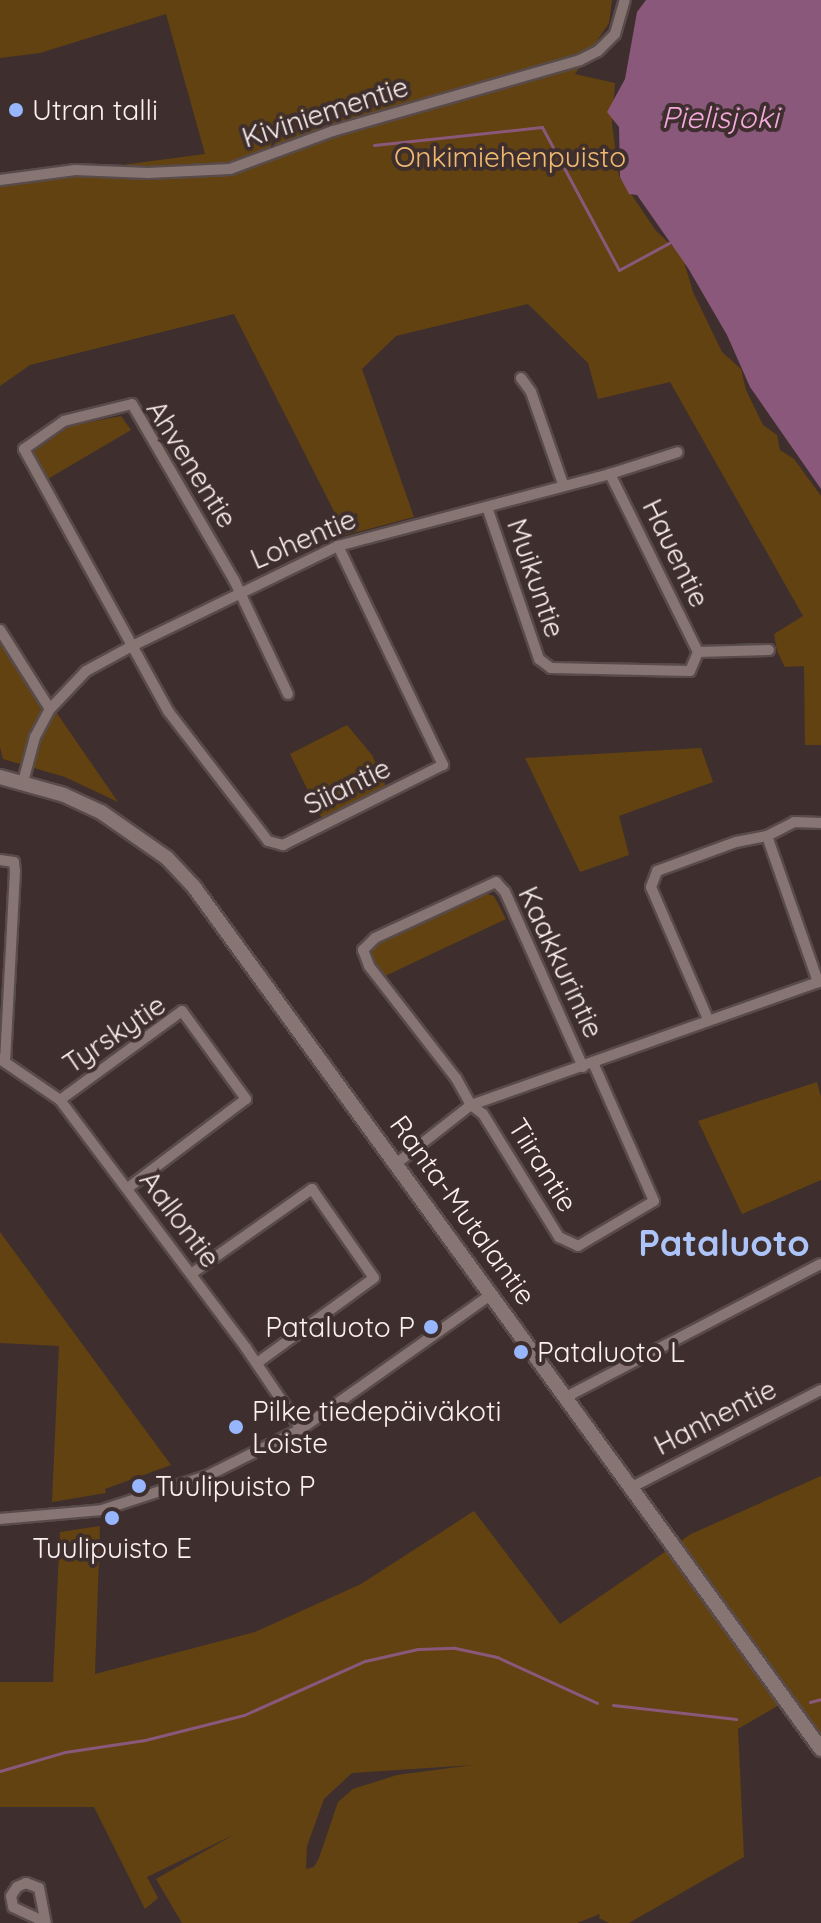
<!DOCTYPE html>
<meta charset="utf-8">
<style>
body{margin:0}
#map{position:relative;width:821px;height:1923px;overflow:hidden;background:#3e2f2e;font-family:Quicksand,sans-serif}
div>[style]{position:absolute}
.green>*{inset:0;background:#624210}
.water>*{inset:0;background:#89587b}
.stream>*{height:3px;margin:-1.5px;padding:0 1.5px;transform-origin:1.5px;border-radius:1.5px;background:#89587b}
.roads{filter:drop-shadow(2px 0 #584b4a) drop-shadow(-2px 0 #584b4a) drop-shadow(0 2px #584b4a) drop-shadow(0 -2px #584b4a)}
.street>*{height:10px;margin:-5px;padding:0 5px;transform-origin:5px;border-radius:5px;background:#877573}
.secondary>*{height:14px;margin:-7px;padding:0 7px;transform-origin:7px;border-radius:7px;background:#877573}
.dots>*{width:22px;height:22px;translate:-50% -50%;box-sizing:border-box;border:4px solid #3e2f2e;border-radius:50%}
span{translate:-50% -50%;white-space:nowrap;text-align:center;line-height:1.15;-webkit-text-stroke:8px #3e2f2e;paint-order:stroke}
.poi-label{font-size:28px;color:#faf0ef}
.left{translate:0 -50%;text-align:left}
.right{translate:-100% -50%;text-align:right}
.street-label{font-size:28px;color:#faf0ef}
.park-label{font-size:28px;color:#eeb970}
.water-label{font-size:30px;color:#f4a9dd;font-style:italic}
.district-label{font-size:36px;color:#adc4f9;font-weight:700}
</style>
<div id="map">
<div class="green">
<i style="clip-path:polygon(0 0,612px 0,609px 23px,575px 74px,615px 83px,612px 124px,619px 176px,656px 231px,682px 255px,693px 292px,722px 352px,741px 369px,746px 390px,763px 425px,777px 435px,780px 450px,794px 459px,821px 496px,821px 745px,805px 745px,804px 666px,785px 667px,777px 651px,774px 634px,803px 616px,670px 382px,598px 399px,588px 363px,528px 304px,396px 336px,362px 369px,414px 517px,346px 535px,234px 314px,30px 365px,0 386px,0 181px,205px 154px,166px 14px,40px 53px,0 58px)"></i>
<i style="clip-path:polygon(121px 416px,131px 430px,46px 480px,32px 453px,70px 426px)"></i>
<i style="clip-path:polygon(0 636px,54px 709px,118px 802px,65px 777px,3px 759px,0 747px)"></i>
<i style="clip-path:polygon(347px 725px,372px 755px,386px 786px,322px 819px,290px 754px)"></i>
<i style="clip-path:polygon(701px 748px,713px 782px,619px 816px,629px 855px,580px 872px,525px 758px)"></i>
<i style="clip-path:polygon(480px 892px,494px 896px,506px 919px,385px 976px,371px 957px,374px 946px)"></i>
<i style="clip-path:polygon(817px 1082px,821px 1097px,821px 1180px,742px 1214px,698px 1121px)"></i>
<i style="clip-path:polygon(0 1232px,171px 1465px,105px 1489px,106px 1493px,52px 1502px,59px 1346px,0 1343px)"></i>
<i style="clip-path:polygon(evenodd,821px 1476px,821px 1740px,791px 1698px,738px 1729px,744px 1857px,629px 1923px,609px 1923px,599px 1918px,600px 1914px,577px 1923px,182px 1923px,156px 1879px,235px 1834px,147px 1877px,158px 1898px,145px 1909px,94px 1807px,0 1807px,0 1682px,53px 1682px,60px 1532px,100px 1526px,95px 1674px,255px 1632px,361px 1584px,474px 1511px,560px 1624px,691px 1534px,821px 1476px,473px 1765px,397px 1775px,353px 1789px,338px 1802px,319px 1858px,314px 1867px,306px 1869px,307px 1846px,324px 1799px,352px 1773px,473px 1765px)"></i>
</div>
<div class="water">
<i style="clip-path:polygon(646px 0,821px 0,821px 489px,750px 387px,727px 335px,688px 268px,637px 195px,629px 194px,620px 177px,619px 127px,607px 112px,625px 79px,637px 12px)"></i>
</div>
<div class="stream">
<i style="left:374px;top:145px;width:169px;rotate:-6.1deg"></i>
<i style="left:542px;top:127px;width:162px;rotate:61.7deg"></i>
<i style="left:619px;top:270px;width:57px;rotate:-28.4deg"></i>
<i style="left:810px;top:1702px;width:11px;rotate:-15deg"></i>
<i style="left:613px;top:1705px;width:124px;rotate:6.5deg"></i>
<i style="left:0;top:1771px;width:68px;rotate:-16.3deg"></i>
<i style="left:65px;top:1752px;width:81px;rotate:-8.5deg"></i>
<i style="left:145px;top:1740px;width:102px;rotate:-14.2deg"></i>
<i style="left:244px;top:1715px;width:133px;rotate:-24.1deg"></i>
<i style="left:365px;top:1661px;width:54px;rotate:-12.8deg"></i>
<i style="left:418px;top:1649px;width:37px;rotate:-2deg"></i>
<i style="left:455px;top:1648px;width:43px;rotate:12.1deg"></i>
<i style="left:497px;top:1657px;width:110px;rotate:24.7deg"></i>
</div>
<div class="roads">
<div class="street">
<i style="left:0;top:180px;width:76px;rotate:-7.6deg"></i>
<i style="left:75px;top:170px;width:73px;rotate:2.4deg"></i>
<i style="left:148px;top:173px;width:82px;rotate:-2.8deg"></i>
<i style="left:230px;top:169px;width:110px;rotate:-20.3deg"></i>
<i style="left:333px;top:131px;width:257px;rotate:-16deg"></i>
<i style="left:580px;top:60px;width:20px;rotate:-27deg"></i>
<i style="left:598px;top:51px;width:24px;rotate:-45deg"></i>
<i style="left:615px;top:34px;width:35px;rotate:-74deg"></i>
<i style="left:521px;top:378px;width:17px;rotate:54deg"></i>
<i style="left:531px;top:392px;width:97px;rotate:70.8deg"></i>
<i style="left:610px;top:474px;width:199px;rotate:63.7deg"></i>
<i style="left:487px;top:507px;width:161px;rotate:71.1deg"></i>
<i style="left:539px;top:659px;width:15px;rotate:37deg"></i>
<i style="left:551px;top:668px;width:139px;rotate:1.2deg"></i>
<i style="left:690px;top:671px;width:21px;rotate:-67deg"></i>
<i style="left:698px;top:652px;width:71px;rotate:-1.6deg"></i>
<i style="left:0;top:630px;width:93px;rotate:57.7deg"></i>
<i style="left:288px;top:694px;width:126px;rotate:-115.3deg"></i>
<i style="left:234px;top:580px;width:203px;rotate:-120.1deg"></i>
<i style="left:132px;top:404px;width:70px;rotate:166deg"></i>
<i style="left:64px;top:421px;width:49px;rotate:145deg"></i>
<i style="left:24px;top:449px;width:299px;rotate:61.2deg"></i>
<i style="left:168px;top:711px;width:164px;rotate:52.4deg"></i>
<i style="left:268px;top:841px;width:16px;rotate:15deg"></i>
<i style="left:283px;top:845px;width:179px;rotate:-26.6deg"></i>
<i style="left:443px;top:765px;width:243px;rotate:-115.6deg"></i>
<i style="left:23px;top:782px;width:47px;rotate:-75.1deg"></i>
<i style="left:35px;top:737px;width:32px;rotate:-62deg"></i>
<i style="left:50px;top:709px;width:52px;rotate:-46.5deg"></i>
<i style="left:86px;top:671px;width:52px;rotate:-28.5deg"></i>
<i style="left:132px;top:646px;width:229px;rotate:-25.9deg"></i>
<i style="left:338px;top:546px;width:281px;rotate:-14.8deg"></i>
<i style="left:610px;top:474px;width:71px;rotate:-17.9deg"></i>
<i style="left:767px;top:836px;width:155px;rotate:70.7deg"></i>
<i style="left:0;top:860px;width:14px;rotate:8deg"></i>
<i style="left:14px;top:862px;width:9px;rotate:84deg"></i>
<i style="left:15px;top:871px;width:190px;rotate:93deg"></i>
<i style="left:708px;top:1019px;width:144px;rotate:-113.4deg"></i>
<i style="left:651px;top:887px;width:17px;rotate:-69deg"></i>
<i style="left:657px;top:871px;width:84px;rotate:-20.2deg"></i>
<i style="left:736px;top:842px;width:32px;rotate:-11deg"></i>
<i style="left:767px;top:836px;width:30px;rotate:-27deg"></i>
<i style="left:794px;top:822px;width:27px;rotate:2deg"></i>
<i style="left:0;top:1059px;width:73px;rotate:34.3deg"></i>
<i style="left:60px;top:1100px;width:310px;rotate:53.1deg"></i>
<i style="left:246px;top:1348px;width:98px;rotate:55.8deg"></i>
<i style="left:583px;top:1067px;width:192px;rotate:-114deg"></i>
<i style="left:505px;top:892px;width:13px;rotate:-132deg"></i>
<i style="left:496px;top:882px;width:133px;rotate:155.2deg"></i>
<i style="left:375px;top:938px;width:17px;rotate:135deg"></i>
<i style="left:363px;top:950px;width:17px;rotate:69deg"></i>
<i style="left:369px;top:966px;width:142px;rotate:52.2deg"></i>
<i style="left:456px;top:1078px;width:31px;rotate:61deg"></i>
<i style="left:471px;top:1105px;width:15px;rotate:37deg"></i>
<i style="left:483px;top:1114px;width:145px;rotate:58.3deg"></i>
<i style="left:559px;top:1237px;width:21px;rotate:25deg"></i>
<i style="left:578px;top:1246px;width:88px;rotate:-30.6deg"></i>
<i style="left:654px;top:1201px;width:151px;rotate:-113.8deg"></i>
<i style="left:60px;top:1100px;width:151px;rotate:-36.1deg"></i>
<i style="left:182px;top:1011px;width:109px;rotate:54deg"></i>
<i style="left:246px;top:1099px;width:148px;rotate:143deg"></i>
<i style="left:397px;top:1163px;width:94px;rotate:-38.1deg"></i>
<i style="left:471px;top:1105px;width:371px;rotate:-19.5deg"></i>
<i style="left:191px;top:1274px;width:148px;rotate:-35.1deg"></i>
<i style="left:312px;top:1189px;width:108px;rotate:55.1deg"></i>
<i style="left:374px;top:1278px;width:145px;rotate:144deg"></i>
<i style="left:568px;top:1396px;width:285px;rotate:-27.6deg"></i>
<i style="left:632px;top:1487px;width:212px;rotate:-27.2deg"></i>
<i style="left:0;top:1519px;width:102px;rotate:-5deg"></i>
<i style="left:102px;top:1510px;width:113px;rotate:-18.1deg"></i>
<i style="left:209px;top:1475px;width:103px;rotate:-26.6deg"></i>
<i style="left:301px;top:1429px;width:232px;rotate:-35.3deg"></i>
<i style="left:45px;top:1922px;width:35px;rotate:-155deg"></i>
<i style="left:13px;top:1907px;width:11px;rotate:-100deg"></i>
<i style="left:11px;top:1896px;width:11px;rotate:-56deg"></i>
<i style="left:17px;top:1887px;width:10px;rotate:-24deg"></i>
<i style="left:26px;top:1883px;width:14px;rotate:21deg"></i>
<i style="left:39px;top:1888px;width:36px;rotate:79deg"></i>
</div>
<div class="secondary">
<i style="left:0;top:777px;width:66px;rotate:15.7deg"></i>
<i style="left:64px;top:795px;width:41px;rotate:24.7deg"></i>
<i style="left:101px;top:812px;width:80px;rotate:34.9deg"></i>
<i style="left:167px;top:858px;width:40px;rotate:47deg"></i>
<i style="left:194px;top:887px;width:1066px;rotate:53.97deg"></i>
</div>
</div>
<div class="dots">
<i style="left:16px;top:110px;background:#98b6fd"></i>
<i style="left:431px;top:1327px;background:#98b6fd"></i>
<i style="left:521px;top:1352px;background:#98b6fd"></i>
<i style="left:236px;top:1427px;background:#98b6fd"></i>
<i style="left:139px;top:1486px;background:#98b6fd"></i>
<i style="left:112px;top:1518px;background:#98b6fd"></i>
</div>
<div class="poi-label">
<span class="left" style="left:32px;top:110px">Utran talli</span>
<span class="right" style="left:415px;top:1327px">Pataluoto P</span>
<span class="left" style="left:537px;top:1352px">Pataluoto L</span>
<span class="left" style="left:252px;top:1427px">Pilke tiedepäiväkoti<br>Loiste</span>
<span class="left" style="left:155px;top:1486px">Tuulipuisto P</span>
<span style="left:112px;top:1548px">Tuulipuisto E</span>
</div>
<div class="street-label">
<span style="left:325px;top:112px;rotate:-18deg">Kiviniementie</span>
<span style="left:192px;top:464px;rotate:58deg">Ahvenentie</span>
<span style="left:303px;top:539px;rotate:-23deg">Lohentie</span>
<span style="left:676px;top:553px;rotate:64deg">Hauentie</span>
<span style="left:536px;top:578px;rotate:71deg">Muikuntie</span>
<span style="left:347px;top:786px;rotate:-26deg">Siiantie</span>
<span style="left:561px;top:962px;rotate:65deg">Kaakkurintie</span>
<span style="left:114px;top:1034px;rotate:-34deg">Tyrskytie</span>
<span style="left:543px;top:1165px;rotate:58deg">Tiirantie</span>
<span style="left:463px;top:1210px;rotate:54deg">Ranta-Mutalantie</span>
<span style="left:180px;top:1219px;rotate:53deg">Aallontie</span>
<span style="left:715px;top:1417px;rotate:-27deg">Hanhentie</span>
</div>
<div class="park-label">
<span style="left:510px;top:157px">Onkimiehenpuisto</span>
</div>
<div class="water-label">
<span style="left:720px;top:117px">Pielisjoki</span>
</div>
<div class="district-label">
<span style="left:724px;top:1243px">Pataluoto</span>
</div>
</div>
